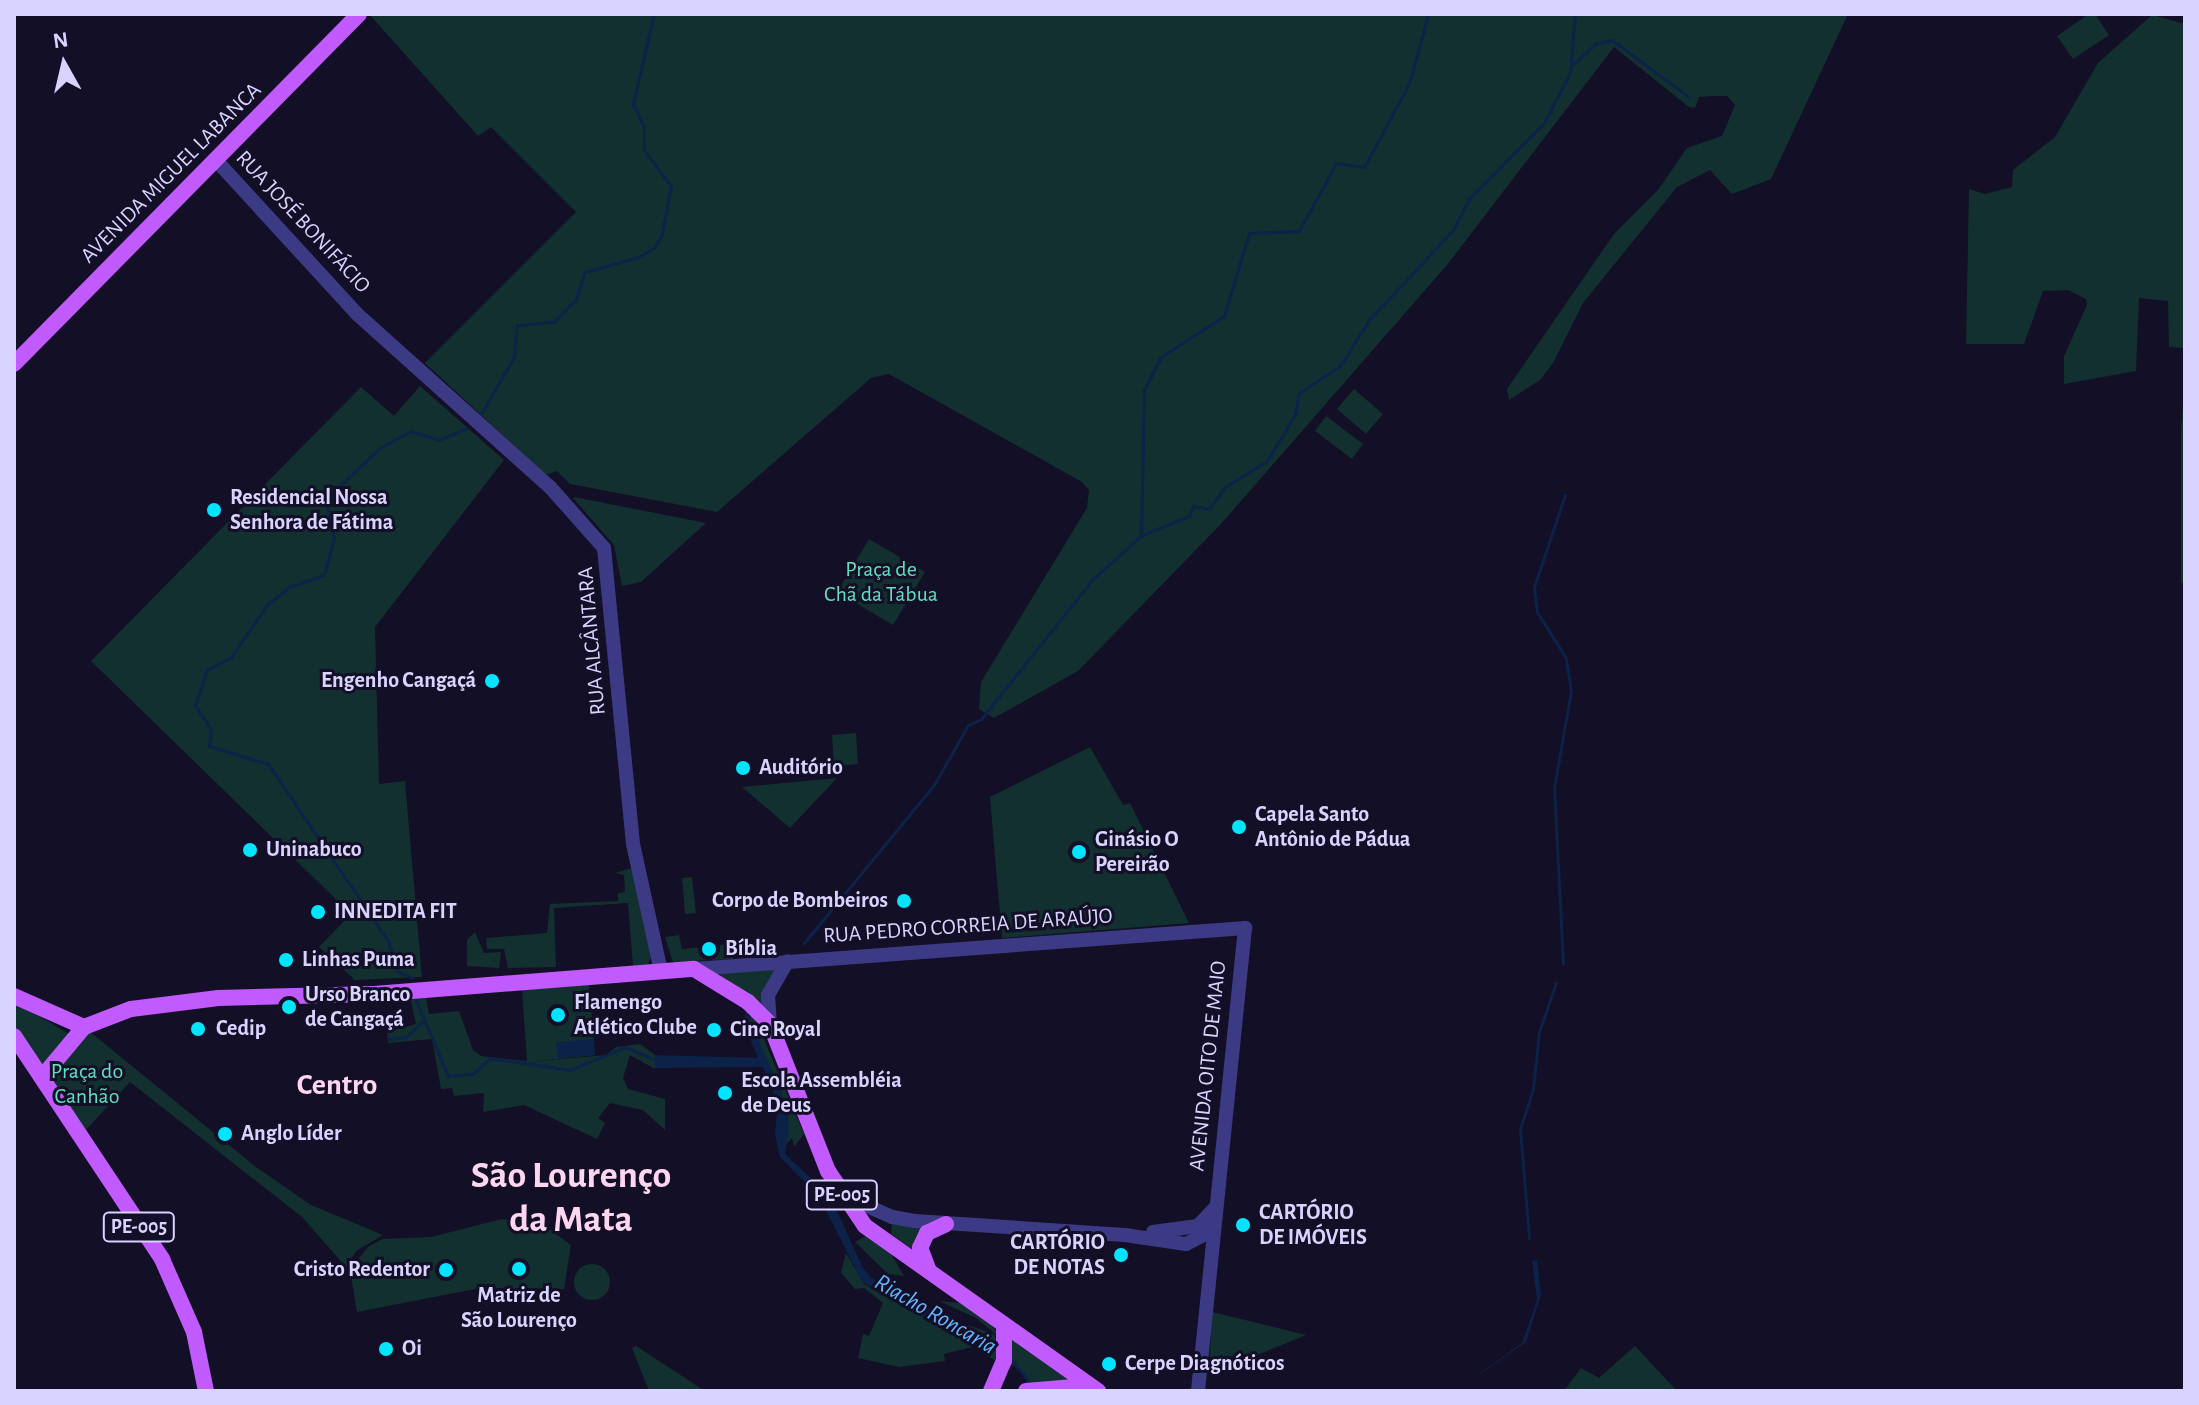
<!DOCTYPE html>
<meta charset="utf-8">
<style>
body{margin:0}
#map{position:relative;width:2199px;height:1405px;overflow:hidden;background:#130f26;font-family:"Alegreya Sans",sans-serif}
div>[style]{position:absolute}
.green>*{inset:0;background:#12302f}
.round{border-radius:50%}
.water>*{inset:0;background:#0c2248}
.stream>*{height:3px;margin:-1.5px;padding:0 1.5px;transform-origin:1.5px;border-radius:1.5px;background:#0c2248}
.minor>*{height:14px;margin:-7px;padding:0 7px;transform-origin:7px;border-radius:7px;background:#3d3a85}
.major>*{height:16px;margin:-8px;padding:0 8px;transform-origin:8px;border-radius:8px;background:#c25bff}
.dots>*{width:22px;height:22px;translate:-50% -50%;box-sizing:border-box;border:4px solid #130f26;border-radius:50%}
span{translate:-50% -50%;white-space:nowrap;text-align:center;line-height:1.15;-webkit-text-stroke:6px #130f26;paint-order:stroke}
.shield-label span{padding:2px 6px;background:#130f26;border:2px solid;border-radius:6px;-webkit-text-stroke-width:0}
.shield-label{font-size:20px;color:#d9d4ff;font-weight:700}
.street-label{font-size:22px;color:#d9d4ff}
.poi-label{font-size:22px;color:#d9d4ff;font-weight:700}
.left{translate:0 -50%;text-align:left}
.right{translate:-100% -50%;text-align:right}
.park-label{font-size:22px;color:#5fe0c0}
.water-label{font-size:24px;color:#62b6ff;font-style:italic}
.district-label{font-size:30px;color:#ffd6f0;font-weight:700}
.town-label{font-size:38px;color:#ffd6f0;font-weight:700}
.frame{position:absolute;inset:0;border:16px solid #d9d4ff;pointer-events:none}
.north{position:absolute;left:24px;top:24px;width:80px;height:80px;-webkit-text-stroke:6px #130f26;paint-order:stroke;rotate:352deg;font-size:22px;font-weight:700;line-height:32px;text-align:center;color:#d9d4ff}
.north::after{content:'';display:block;margin:auto;width:28px;height:36px;background:#d9d4ff;clip-path:polygon(50% 0,100% 100%,50% 72%,0 100%)}
</style>
<div id="map">
<div class="green">
<i style="clip-path:polygon(369px 14px,1848px 14px,1771px 179px,1732px 194px,1710px 170px,1677px 187px,1583px 303px,1553px 363px,1540px 380px,1509px 400px,1507px 389px,1614px 234px,1658px 190px,1687px 148px,1722px 136px,1735px 105px,1727px 96px,1713px 96px,1699px 97px,1695px 108px,1689px 107px,1614px 47px,1447px 265px,1220px 525px,1078px 671px,994px 718px,979px 709px,981px 682px,1087px 508px,1089px 490px,1082px 482px,889px 374px,871px 378px,717px 512px,570px 484px,557px 471px,546px 475px,425px 363px,576px 212px,491px 127px,478px 136px)"></i>
<i style="clip-path:polygon(2089px 14px,2095px 14px,2109px 35px,2073px 59px,2057px 36px)"></i>
<i style="clip-path:polygon(2152px 15px,2185px 24px,2185px 348px,2169px 347px,2168px 301px,2139px 298px,2136px 371px,2064px 384px,2064px 356px,2087px 305px,2086px 299px,2068px 290px,2043px 291px,2024px 344px,1966px 344px,1969px 189px,1985px 194px,2012px 187px,2013px 170px,2055px 137px,2098px 63px)"></i>
<i style="clip-path:polygon(2185px 383px,2185px 584px,2181px 583px,2181px 429px)"></i>
<i style="clip-path:polygon(420px 386px,504px 460px,375px 627px,379px 784px,405px 781px,422px 977px,355px 980px,319px 947px,351px 914px,91px 661px,361px 387px,394px 416px)"></i>
<i style="clip-path:polygon(1354px 389px,1383px 414px,1366px 434px,1337px 409px)"></i>
<i style="clip-path:polygon(1326px 416px,1363px 444px,1352px 459px,1315px 431px)"></i>
<i style="clip-path:polygon(573px 498px,574px 497px,706px 523px,641px 582px,622px 586px,614px 545px)"></i>
<i style="clip-path:polygon(869px 539px,925px 572px,893px 625px,837px 592px)"></i>
<i style="clip-path:polygon(856px 733px,858px 764px,834px 766px,832px 735px)"></i>
<i style="clip-path:polygon(1090px 747px,1123px 805px,1130px 803px,1189px 923px,1002px 938px,990px 797px)"></i>
<i style="clip-path:polygon(837px 778px,790px 828px,742px 787px,763px 785px)"></i>
<i style="clip-path:polygon(632px 868px,653px 952px,648px 964px,633px 966px,628px 903px,554px 908px,556px 967px,508px 968px,504px 949px,487px 949px,486px 938px,547px 933px,550px 904px,618px 901px,618px 893px,625px 892px,624px 875px,615px 873px)"></i>
<i style="clip-path:polygon(692px 877px,696px 913px,685px 914px,682px 878px)"></i>
<i style="clip-path:polygon(475px 932px,484px 953px,501px 952px,499px 968px,467px 966px,467px 940px)"></i>
<i style="clip-path:polygon(679px 935px,682px 949px,732px 944px,733px 959px,673px 962px,665px 937px)"></i>
<i style="clip-path:polygon(778px 968px,764px 1008px,717px 973px)"></i>
<i style="clip-path:polygon(589px 984px,595px 1055px,529px 1062px,606px 1055px,616px 1047px,640px 1044px,655px 1055px,655px 1069px,630px 1055px,623px 1078px,628px 1089px,665px 1099px,665px 1130px,643px 1110px,610px 1103px,598px 1118px,605px 1123px,597px 1139px,524px 1105px,483px 1112px,484px 1093px,454px 1096px,452px 1088px,441px 1089px,432px 1039px,388px 1043px,387px 1032px,416px 1024px,410px 997px,426px 996px,429px 1014px,459px 1011px,473px 1050px,481px 1056px,527px 1061px,522px 990px)"></i>
<i style="clip-path:polygon(14px 1001px,74px 1037px,84px 1027px,256px 1167px,311px 1205px,383px 1235px,356px 1251px,346px 1267px,302px 1217px,130px 1082px,85px 1131px,14px 1027px)"></i>
<i style="clip-path:polygon(752px 1011px,804px 1134px,794px 1147px,792px 1138px,783px 1148px,788px 1119px,781px 1092px,748px 1021px)"></i>
<i style="clip-path:polygon(502px 1219px,545px 1226px,571px 1245px,564px 1289px,480px 1288px,357px 1312px,350px 1269px,369px 1246px,383px 1239px,431px 1237px)"></i>
<i style="clip-path:polygon(892px 1223px,924px 1226px,913px 1250px,891px 1234px)"></i>
<i style="clip-path:polygon(866px 1236px,890px 1252px,904px 1276px,888px 1274px,855px 1242px)"></i>
<i style="clip-path:polygon(846px 1253px,864px 1284px,939px 1326px,961px 1327px,971px 1340px,997px 1351px,998px 1362px,972px 1347px,944px 1354px,945px 1361px,899px 1367px,858px 1358px,863px 1334px,869px 1336px,883px 1303px,864px 1288px,855px 1289px,841px 1273px)"></i>
<i class="round" style="left:574px;top:1264px;width:36px;height:36px"></i>
<i style="clip-path:polygon(939px 1301px,961px 1303px,989px 1320px,999px 1337px,976px 1318px)"></i>
<i style="clip-path:polygon(1212px 1312px,1233px 1317px,1306px 1335px,1209px 1375px)"></i>
<i style="clip-path:polygon(939px 1315px,994px 1334px,1000px 1348px,960px 1325px)"></i>
<i style="clip-path:polygon(1012px 1332px,1080px 1382px,1026px 1384px,1027px 1377px,1009px 1362px)"></i>
<i style="clip-path:polygon(636px 1346px,702px 1389px,701px 1391px,649px 1391px,632px 1348px)"></i>
<i style="clip-path:polygon(1635px 1346px,1677px 1391px,1564px 1391px,1581px 1368px,1599px 1378px)"></i>
</div>
<div class="water">
<i style="clip-path:polygon(746px 1011px,781px 1092px,789px 1128px,785px 1154px,830px 1196px,862px 1266px,870px 1277px,1000px 1348px,997px 1351px,969px 1340px,961px 1327px,950px 1331px,939px 1326px,862px 1282px,819px 1196px,780px 1157px,775px 1135px,778px 1103px,763px 1067px,655px 1068px,655px 1055px,758px 1058px,744px 1023px)"></i>
<i style="clip-path:polygon(594px 1039px,595px 1055px,558px 1058px,556px 1042px)"></i>
<i style="clip-path:polygon(1537px 1260px,1541px 1295px,1526px 1342px,1456px 1391px,1522px 1343px,1537px 1300px,1532px 1261px)"></i>
</div>
<div class="stream">
<i style="left:1572px;top:65px;width:31px;rotate:-42deg"></i>
<i style="left:1595px;top:44px;width:17px;rotate:-13deg"></i>
<i style="left:1612px;top:40px;width:96px;rotate:36.5deg"></i>
<i style="left:481px;top:414px;width:66px;rotate:-59.9deg"></i>
<i style="left:514px;top:357px;width:32px;rotate:-85deg"></i>
<i style="left:517px;top:325px;width:37px;rotate:-5deg"></i>
<i style="left:554px;top:322px;width:32px;rotate:-46deg"></i>
<i style="left:576px;top:299px;width:28px;rotate:-72deg"></i>
<i style="left:585px;top:272px;width:55px;rotate:-15.8deg"></i>
<i style="left:638px;top:257px;width:20px;rotate:-30deg"></i>
<i style="left:655px;top:247px;width:15px;rotate:-62deg"></i>
<i style="left:662px;top:234px;width:49px;rotate:-79.4deg"></i>
<i style="left:671px;top:186px;width:45px;rotate:-126.9deg"></i>
<i style="left:644px;top:150px;width:23px;rotate:-90deg"></i>
<i style="left:644px;top:127px;width:25px;rotate:-116deg"></i>
<i style="left:633px;top:104px;width:92px;rotate:-76.9deg"></i>
<i style="left:1141px;top:536px;width:146px;rotate:-88.8deg"></i>
<i style="left:1144px;top:390px;width:37px;rotate:-63deg"></i>
<i style="left:1161px;top:357px;width:75px;rotate:-33.1deg"></i>
<i style="left:1224px;top:316px;width:87px;rotate:-73.2deg"></i>
<i style="left:1249px;top:233px;width:50px;rotate:-2.3deg"></i>
<i style="left:1299px;top:231px;width:77px;rotate:-61.4deg"></i>
<i style="left:1336px;top:163px;width:28px;rotate:8deg"></i>
<i style="left:1364px;top:167px;width:94px;rotate:-61.5deg"></i>
<i style="left:1409px;top:84px;width:73px;rotate:-74.8deg"></i>
<i style="left:804px;top:943px;width:205px;rotate:-50.6deg"></i>
<i style="left:934px;top:785px;width:69px;rotate:-60.5deg"></i>
<i style="left:968px;top:725px;width:14px;rotate:-25deg"></i>
<i style="left:981px;top:719px;width:178px;rotate:-51.4deg"></i>
<i style="left:1092px;top:580px;width:67px;rotate:-42deg"></i>
<i style="left:1142px;top:535px;width:51px;rotate:-22deg"></i>
<i style="left:1189px;top:516px;width:11px;rotate:-68deg"></i>
<i style="left:1193px;top:506px;width:16px;rotate:11deg"></i>
<i style="left:1209px;top:509px;width:27px;rotate:-54deg"></i>
<i style="left:1225px;top:487px;width:49px;rotate:-31.8deg"></i>
<i style="left:1267px;top:461px;width:54px;rotate:-58.7deg"></i>
<i style="left:1295px;top:415px;width:22px;rotate:-80deg"></i>
<i style="left:1299px;top:393px;width:49px;rotate:-33.4deg"></i>
<i style="left:1340px;top:366px;width:54px;rotate:-57.8deg"></i>
<i style="left:1369px;top:320px;width:123px;rotate:-47deg"></i>
<i style="left:1453px;top:230px;width:35px;rotate:-63deg"></i>
<i style="left:1469px;top:199px;width:107px;rotate:-45.4deg"></i>
<i style="left:1544px;top:123px;width:56px;rotate:-62.5deg"></i>
<i style="left:1570px;top:73px;width:59px;rotate:-85.2deg"></i>
<i style="left:1563px;top:964px;width:176px;rotate:-92.9deg"></i>
<i style="left:1554px;top:788px;width:98px;rotate:-80.1deg"></i>
<i style="left:1571px;top:691px;width:33px;rotate:-99deg"></i>
<i style="left:1566px;top:658px;width:54px;rotate:-122.2deg"></i>
<i style="left:1537px;top:612px;width:25px;rotate:-97deg"></i>
<i style="left:1534px;top:587px;width:97px;rotate:-71.4deg"></i>
<i style="left:412px;top:978px;width:17px;rotate:-155deg"></i>
<i style="left:397px;top:971px;width:31px;rotate:-107deg"></i>
<i style="left:388px;top:941px;width:214px;rotate:-124.1deg"></i>
<i style="left:268px;top:764px;width:62px;rotate:-163deg"></i>
<i style="left:209px;top:746px;width:17px;rotate:-83deg"></i>
<i style="left:211px;top:729px;width:29px;rotate:-124deg"></i>
<i style="left:195px;top:705px;width:37px;rotate:-71deg"></i>
<i style="left:207px;top:670px;width:27px;rotate:-28deg"></i>
<i style="left:231px;top:657px;width:63px;rotate:-55.3deg"></i>
<i style="left:267px;top:605px;width:28px;rotate:-39deg"></i>
<i style="left:289px;top:587px;width:37px;rotate:-19deg"></i>
<i style="left:324px;top:575px;width:38px;rotate:-75deg"></i>
<i style="left:334px;top:538px;width:33px;rotate:-102deg"></i>
<i style="left:327px;top:506px;width:17px;rotate:-65deg"></i>
<i style="left:334px;top:491px;width:63px;rotate:-43.1deg"></i>
<i style="left:380px;top:448px;width:35px;rotate:-29deg"></i>
<i style="left:411px;top:431px;width:28px;rotate:18deg"></i>
<i style="left:438px;top:440px;width:31px;rotate:-22deg"></i>
<i style="left:415px;top:998px;width:85px;rotate:67.1deg"></i>
<i style="left:448px;top:1076px;width:25px;rotate:-5deg"></i>
<i style="left:473px;top:1074px;width:23px;rotate:-43deg"></i>
<i style="left:490px;top:1058px;width:81px;rotate:8.5deg"></i>
<i style="left:570px;top:1070px;width:60px;rotate:-22.7deg"></i>
<i style="left:625px;top:1047px;width:33px;rotate:23deg"></i>
<i style="left:389px;top:1039px;width:17px;rotate:-7deg"></i>
<i style="left:406px;top:1037px;width:23px;rotate:-43deg"></i>
<i style="left:1529px;top:1238px;width:109px;rotate:-94.7deg"></i>
<i style="left:1520px;top:1129px;width:42px;rotate:-72deg"></i>
<i style="left:1533px;top:1089px;width:57px;rotate:-84deg"></i>
<i style="left:1539px;top:1032px;width:52px;rotate:-70.9deg"></i>
<i style="left:1012px;top:1360px;width:28px;rotate:52deg"></i>
</div>
<div class="minor">
<i style="left:215px;top:159px;width:210px;rotate:47.5deg"></i>
<i style="left:357px;top:314px;width:259px;rotate:41.9deg"></i>
<i style="left:550px;top:487px;width:81px;rotate:48.5deg"></i>
<i style="left:604px;top:548px;width:297px;rotate:84.4deg"></i>
<i style="left:633px;top:844px;width:130px;rotate:77.6deg"></i>
<i style="left:694px;top:969px;width:553px;rotate:-4.26deg"></i>
<i style="left:1245px;top:928px;width:465px;rotate:95.8deg"></i>
<i style="left:770px;top:1024px;width:29px;rotate:-94deg"></i>
<i style="left:768px;top:995px;width:39px;rotate:-60deg"></i>
<i style="left:847px;top:1197px;width:49px;rotate:24deg"></i>
<i style="left:892px;top:1217px;width:23px;rotate:10deg"></i>
<i style="left:915px;top:1221px;width:210px;rotate:3.8deg"></i>
<i style="left:1125px;top:1235px;width:62px;rotate:8.4deg"></i>
<i style="left:1186px;top:1244px;width:29px;rotate:-27deg"></i>
<i style="left:1153px;top:1232px;width:45px;rotate:-7.6deg"></i>
<i style="left:1198px;top:1226px;width:25px;rotate:-47deg"></i>
</div>
<div class="major">
<i style="left:14px;top:364px;width:491px;rotate:-45.4deg"></i>
<i style="left:14px;top:996px;width:77px;rotate:23.9deg"></i>
<i style="left:14px;top:1036px;width:268px;rotate:56.4deg"></i>
<i style="left:162px;top:1259px;width:80px;rotate:66.3deg"></i>
<i style="left:194px;top:1332px;width:60px;rotate:78.5deg"></i>
<i style="left:43px;top:1076px;width:64px;rotate:-50.1deg"></i>
<i style="left:84px;top:1027px;width:50px;rotate:-21deg"></i>
<i style="left:131px;top:1009px;width:88px;rotate:-7.2deg"></i>
<i style="left:218px;top:998px;width:156px;rotate:-1.5deg"></i>
<i style="left:374px;top:994px;width:321px;rotate:-4.5deg"></i>
<i style="left:694px;top:969px;width:63px;rotate:31.4deg"></i>
<i style="left:748px;top:1002px;width:31px;rotate:45deg"></i>
<i style="left:770px;top:1024px;width:158px;rotate:68.5deg"></i>
<i style="left:828px;top:1171px;width:66px;rotate:56.1deg"></i>
<i style="left:865px;top:1226px;width:286px;rotate:35.3deg"></i>
<i style="left:929px;top:1271px;width:25px;rotate:-111deg"></i>
<i style="left:920px;top:1248px;width:17px;rotate:-65deg"></i>
<i style="left:927px;top:1233px;width:21px;rotate:-25deg"></i>
<i style="left:991px;top:1391px;width:33px;rotate:-67deg"></i>
<i style="left:1004px;top:1361px;width:35px;rotate:-90deg"></i>
<i style="left:1026px;top:1391px;width:60px;rotate:-4.8deg"></i>
</div>
<div class="dots">
<i style="left:214px;top:510px;background:#00e5ff"></i>
<i style="left:492px;top:681px;background:#00e5ff"></i>
<i style="left:743px;top:768px;background:#00e5ff"></i>
<i style="left:1239px;top:827px;background:#00e5ff"></i>
<i style="left:250px;top:850px;background:#00e5ff"></i>
<i style="left:1079px;top:852px;background:#00e5ff"></i>
<i style="left:904px;top:901px;background:#00e5ff"></i>
<i style="left:318px;top:912px;background:#00e5ff"></i>
<i style="left:709px;top:949px;background:#00e5ff"></i>
<i style="left:286px;top:960px;background:#00e5ff"></i>
<i style="left:289px;top:1007px;background:#00e5ff"></i>
<i style="left:558px;top:1015px;background:#00e5ff"></i>
<i style="left:198px;top:1029px;background:#00e5ff"></i>
<i style="left:714px;top:1030px;background:#00e5ff"></i>
<i style="left:725px;top:1093px;background:#00e5ff"></i>
<i style="left:225px;top:1134px;background:#00e5ff"></i>
<i style="left:1243px;top:1225px;background:#00e5ff"></i>
<i style="left:1121px;top:1255px;background:#00e5ff"></i>
<i style="left:519px;top:1269px;background:#00e5ff"></i>
<i style="left:446px;top:1270px;background:#00e5ff"></i>
<i style="left:386px;top:1349px;background:#00e5ff"></i>
<i style="left:1109px;top:1364px;background:#00e5ff"></i>
</div>
<div class="shield-label">
<span style="left:842px;top:1195px">PE-005</span>
<span style="left:139px;top:1227px">PE-005</span>
</div>
<div class="street-label">
<span style="left:171px;top:173px;rotate:-45deg">AVENIDA MIGUEL LABANCA</span>
<span style="left:303px;top:222px;rotate:47deg">RUA JOSÉ BONIFÁCIO</span>
<span style="left:592px;top:641px;rotate:-95deg">RUA ALCÂNTARA</span>
<span style="left:968px;top:926px;rotate:-4deg">RUA PEDRO CORREIA DE ARAÚJO</span>
<span style="left:1208px;top:1066px;rotate:-84deg">AVENIDA OITO DE MAIO</span>
</div>
<div class="poi-label">
<span class="left" style="left:230px;top:510px">Residencial Nossa<br>Senhora de Fátima</span>
<span class="right" style="left:476px;top:681px">Engenho Cangaçá</span>
<span class="left" style="left:759px;top:768px">Auditório</span>
<span class="left" style="left:1255px;top:827px">Capela Santo<br>Antônio de Pádua</span>
<span class="left" style="left:1095px;top:852px">Ginásio O<br>Pereirão</span>
<span class="left" style="left:266px;top:850px">Uninabuco</span>
<span class="right" style="left:888px;top:901px">Corpo de Bombeiros</span>
<span class="left" style="left:334px;top:912px">INNEDITA FIT</span>
<span class="left" style="left:725px;top:949px">Bíblia</span>
<span class="left" style="left:302px;top:960px">Linhas Puma</span>
<span class="left" style="left:305px;top:1007px">Urso Branco<br>de Cangaçá</span>
<span class="left" style="left:574px;top:1015px">Flamengo<br>Atlético Clube</span>
<span class="left" style="left:216px;top:1029px">Cedip</span>
<span class="left" style="left:730px;top:1030px">Cine Royal</span>
<span class="left" style="left:741px;top:1093px">Escola Assembléia<br>de Deus</span>
<span class="left" style="left:241px;top:1134px">Anglo Líder</span>
<span class="left" style="left:1259px;top:1225px">CARTÓRIO<br>DE IMÓVEIS</span>
<span class="right" style="left:1105px;top:1255px">CARTÓRIO<br>DE NOTAS</span>
<span class="right" style="left:430px;top:1270px">Cristo Redentor</span>
<span style="left:519px;top:1308px">Matriz de<br>São Lourenço</span>
<span class="left" style="left:402px;top:1349px">Oi</span>
<span class="left" style="left:1125px;top:1364px">Cerpe Diagnóticos</span>
</div>
<div class="park-label">
<span style="left:881px;top:582px">Praça de<br>Chã da Tábua</span>
<span style="left:87px;top:1084px">Praça do<br>Canhão</span>
</div>
<div class="water-label">
<span style="left:935px;top:1315px;rotate:30deg">Riacho Roncaria</span>
</div>
<div class="district-label">
<span style="left:337px;top:1085px">Centro</span>
</div>
<div class="town-label">
<span style="left:571px;top:1199px">São Lourenço<br>da Mata</span>
</div>
<div class="frame"></div>
<div class="north">N</div>
</div>
